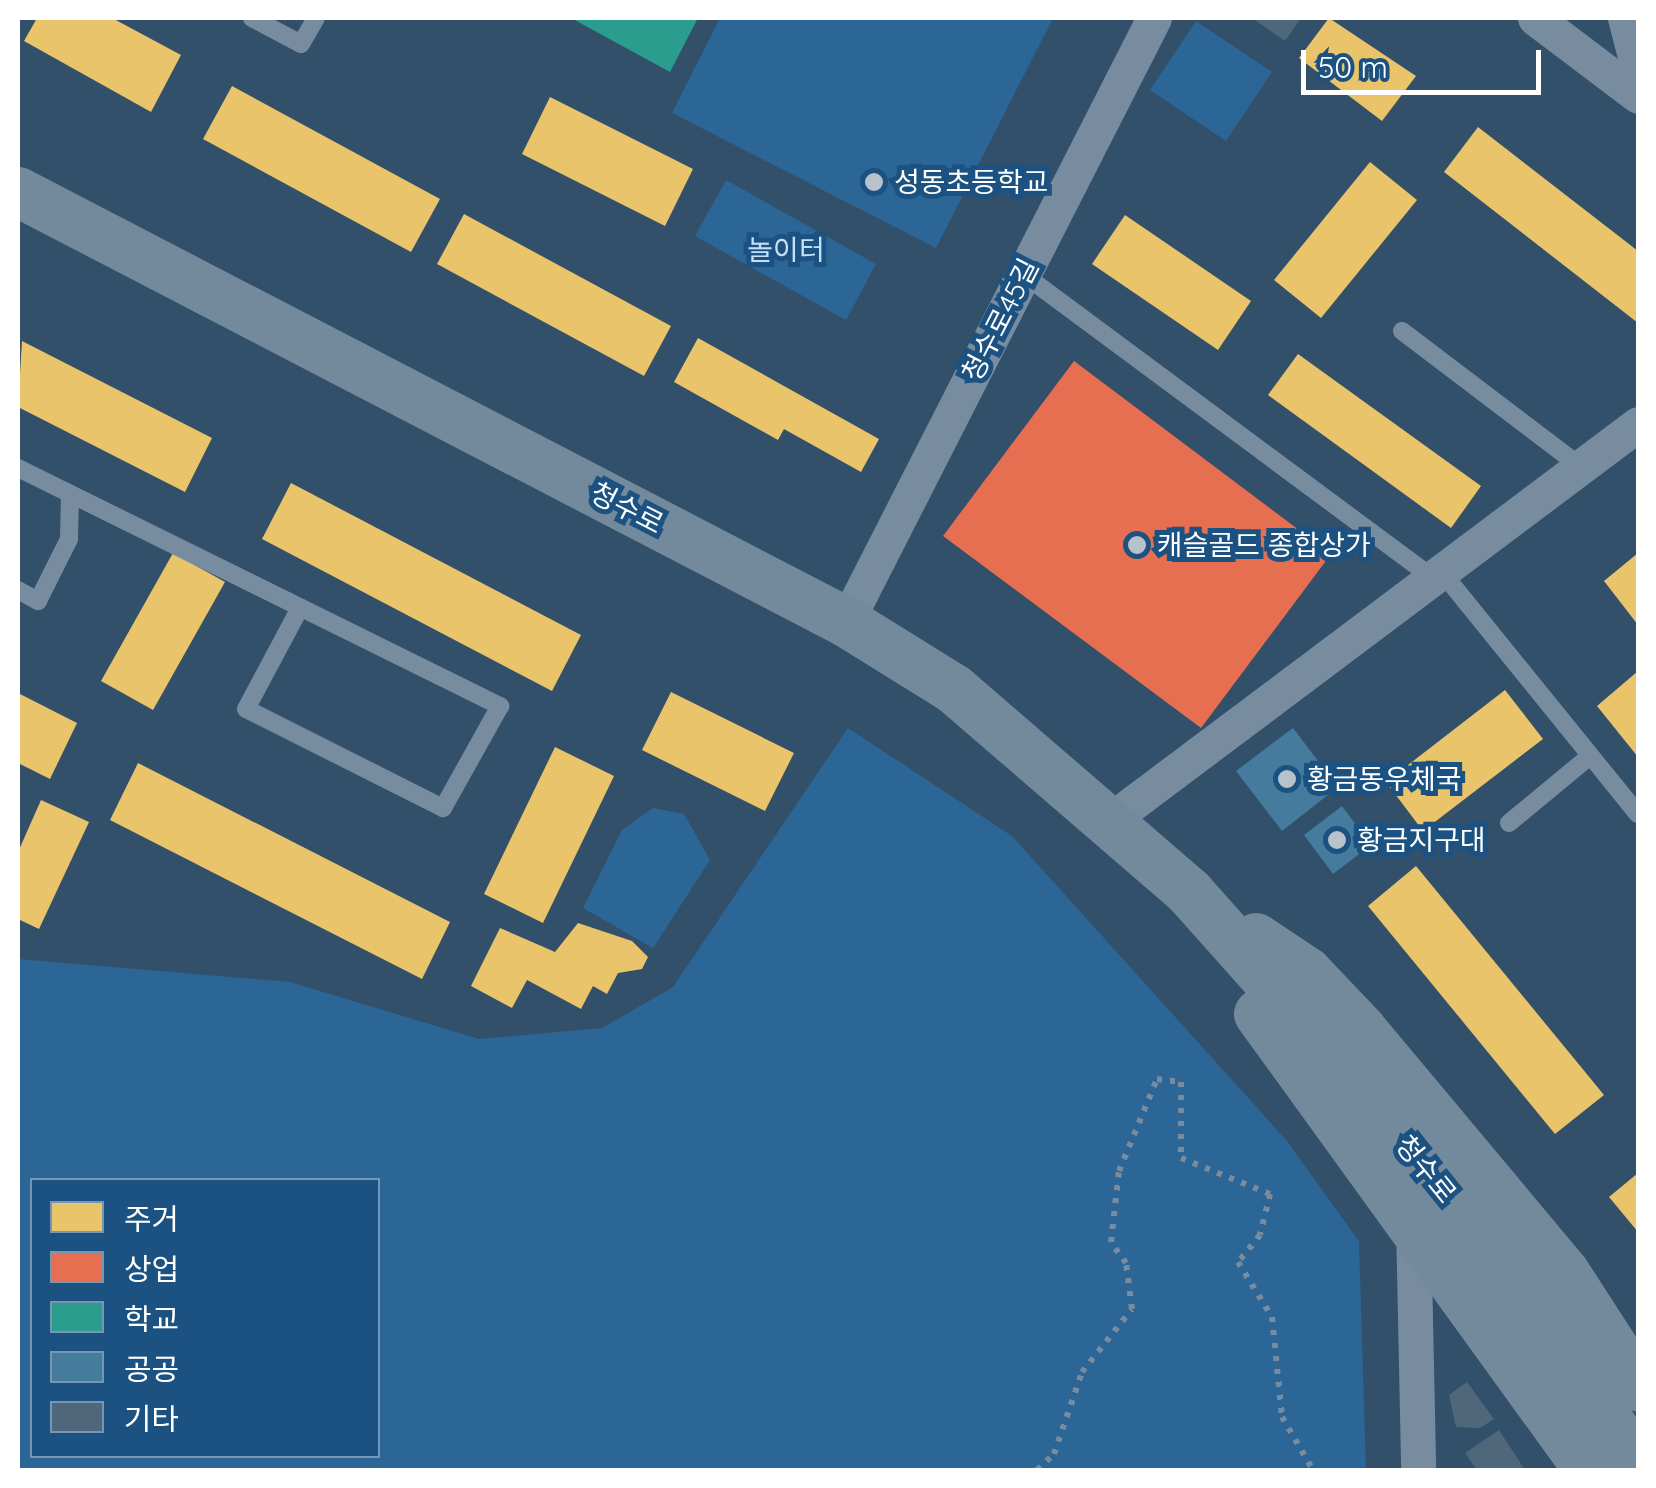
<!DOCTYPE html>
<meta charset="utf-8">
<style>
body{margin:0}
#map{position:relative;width:1656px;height:1488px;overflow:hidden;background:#32506a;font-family:Quicksand,"Noto Sans KR",sans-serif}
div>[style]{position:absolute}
.green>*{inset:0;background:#2b6697}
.homes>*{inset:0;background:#e9c46a}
.shops>*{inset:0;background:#e76f51}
.schools>*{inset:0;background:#2a9d8f}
.public>*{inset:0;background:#457b9d}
.building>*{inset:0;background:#4e677b}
.path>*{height:6px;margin-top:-3px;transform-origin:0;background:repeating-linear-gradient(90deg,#788ca0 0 5px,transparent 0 13px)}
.service>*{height:18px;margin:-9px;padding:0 9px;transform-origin:9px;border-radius:9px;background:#788ca0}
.minor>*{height:35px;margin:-17.5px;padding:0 17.5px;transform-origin:17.5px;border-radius:17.5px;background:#788ca0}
.secondary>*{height:50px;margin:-25px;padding:0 25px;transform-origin:25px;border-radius:25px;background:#738a9d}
.dots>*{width:28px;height:28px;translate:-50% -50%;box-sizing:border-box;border:5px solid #1b5281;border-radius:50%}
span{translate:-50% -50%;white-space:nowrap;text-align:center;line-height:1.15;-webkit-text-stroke:10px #1b5281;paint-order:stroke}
.poi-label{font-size:28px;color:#fff}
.left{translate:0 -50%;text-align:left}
.park-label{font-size:28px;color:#c3e0f8}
.street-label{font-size:28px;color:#fff}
.frame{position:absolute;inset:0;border:20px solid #fff;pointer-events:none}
.legend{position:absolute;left:30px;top:1178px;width:350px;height:280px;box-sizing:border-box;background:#1b5281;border:2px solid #7697b3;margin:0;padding:12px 18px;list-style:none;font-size:30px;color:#fff}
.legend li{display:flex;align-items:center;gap:20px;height:50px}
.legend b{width:50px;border:2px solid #7697b3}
.scale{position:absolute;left:1301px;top:50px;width:240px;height:45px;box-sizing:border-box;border:5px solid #fff;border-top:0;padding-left:12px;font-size:30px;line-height:35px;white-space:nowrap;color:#fff;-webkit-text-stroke:8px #1b5281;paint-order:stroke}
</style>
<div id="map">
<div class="green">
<i style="clip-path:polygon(720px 18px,1053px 18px,936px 248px,672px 113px)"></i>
<i style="clip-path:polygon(1196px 21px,1272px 72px,1226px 141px,1150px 90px)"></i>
<i style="clip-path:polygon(726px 180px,876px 264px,846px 320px,695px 236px)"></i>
<i style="clip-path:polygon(evenodd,848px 728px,1012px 836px,1287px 1141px,1359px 1241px,1366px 1470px,18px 1470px,18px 959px,290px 982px,479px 1039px,602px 1028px,673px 987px,848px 728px,378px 1180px,378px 1456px,32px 1456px,32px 1180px,378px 1180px)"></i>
<i style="clip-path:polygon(653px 808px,684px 814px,710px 860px,653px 948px,583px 908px,622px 830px)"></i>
</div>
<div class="homes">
<i style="clip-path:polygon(37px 18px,112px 18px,181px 55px,151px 112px,24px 41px)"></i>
<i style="clip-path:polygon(1329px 18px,1416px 76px,1382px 121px,1299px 58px)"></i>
<i style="clip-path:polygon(232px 86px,440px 199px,411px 252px,203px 139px)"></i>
<i style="clip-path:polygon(550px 97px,693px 169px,665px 226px,522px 154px)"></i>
<i style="clip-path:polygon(1478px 127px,1638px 251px,1638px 323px,1444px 172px)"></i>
<i style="clip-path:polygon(1370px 162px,1417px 200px,1321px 318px,1274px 280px)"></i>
<i style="clip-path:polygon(464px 214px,671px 326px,644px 376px,437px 264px)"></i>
<i style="clip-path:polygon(1125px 215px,1251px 301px,1218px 350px,1092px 264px)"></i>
<i style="clip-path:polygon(698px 338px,879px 439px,861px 472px,784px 429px,778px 440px,674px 382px)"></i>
<i style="clip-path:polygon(22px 341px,212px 438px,185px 492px,18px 407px)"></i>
<i style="clip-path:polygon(1298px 354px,1481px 486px,1451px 528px,1268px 395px)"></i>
<i style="clip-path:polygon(291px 483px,581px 635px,552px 691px,262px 539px)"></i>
<i style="clip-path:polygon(173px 553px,225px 582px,153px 710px,101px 681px)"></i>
<i style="clip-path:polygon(1638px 553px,1638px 625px,1604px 581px)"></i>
<i style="clip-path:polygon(1638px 671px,1638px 757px,1597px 706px)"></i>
<i style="clip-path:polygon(1505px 690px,1543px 739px,1423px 831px,1386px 782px)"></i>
<i style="clip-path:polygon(671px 692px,794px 753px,765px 811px,642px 750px)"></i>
<i style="clip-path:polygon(18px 693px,77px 723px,50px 779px,18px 763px)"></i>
<i style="clip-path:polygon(555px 747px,614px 776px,543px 923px,484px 894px)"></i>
<i style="clip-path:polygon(138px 763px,450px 922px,422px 979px,110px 820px)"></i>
<i style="clip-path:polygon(41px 800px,89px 822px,39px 929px,18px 919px,18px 852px)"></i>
<i style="clip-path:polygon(1416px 866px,1604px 1095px,1555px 1134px,1368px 906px)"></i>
<i style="clip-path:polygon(578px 923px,632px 941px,648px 957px,642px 969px,618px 973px,607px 994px,593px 986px,581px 1009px,527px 980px,512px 1008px,471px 986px,500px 928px,555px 952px)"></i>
<i style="clip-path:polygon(1638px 1173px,1638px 1232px,1609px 1197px)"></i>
</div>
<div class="shops">
<i style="clip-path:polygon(1074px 361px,1331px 554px,1201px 728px,943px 536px)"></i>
</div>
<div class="schools">
<i style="clip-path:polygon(571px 18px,698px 18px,670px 72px)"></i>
</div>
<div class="public">
<i style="clip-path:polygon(1293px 728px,1338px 787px,1282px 831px,1236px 771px)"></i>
<i style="clip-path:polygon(1342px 806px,1371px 845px,1333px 874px,1304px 835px)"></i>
</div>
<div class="building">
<i style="clip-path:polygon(1252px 18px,1301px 18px,1285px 41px)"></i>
<i style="clip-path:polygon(1467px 1382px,1494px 1419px,1480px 1428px,1456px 1427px,1449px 1395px)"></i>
<i style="clip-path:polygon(1499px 1430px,1525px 1470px,1477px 1470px,1465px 1453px)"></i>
</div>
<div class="path">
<i style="left:1037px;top:1470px;width:23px;rotate:-43deg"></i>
<i style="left:1054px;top:1454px;width:87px;rotate:-71.1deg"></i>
<i style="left:1082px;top:1372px;width:80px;rotate:-51.6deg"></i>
<i style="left:1132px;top:1309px;width:46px;rotate:-97.4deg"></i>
<i style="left:1126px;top:1263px;width:26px;rotate:-126deg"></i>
<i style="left:1111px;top:1242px;width:71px;rotate:-83.6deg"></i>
<i style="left:1119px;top:1171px;width:100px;rotate:-67.6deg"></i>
<i style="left:1157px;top:1079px;width:24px;rotate:7deg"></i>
<i style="left:1181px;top:1082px;width:76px;rotate:90deg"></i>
<i style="left:1181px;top:1158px;width:96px;rotate:22deg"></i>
<i style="left:1270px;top:1194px;width:42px;rotate:103.7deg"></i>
<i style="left:1260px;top:1235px;width:35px;rotate:129deg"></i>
<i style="left:1238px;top:1262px;width:65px;rotate:58.3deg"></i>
<i style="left:1272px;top:1317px;width:100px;rotate:84.3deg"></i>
<i style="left:1282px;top:1417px;width:61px;rotate:59.7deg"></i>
</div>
<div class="service">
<i style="left:252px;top:18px;width:55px;rotate:28deg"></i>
<i style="left:301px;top:44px;width:30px;rotate:-60deg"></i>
<i style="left:1023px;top:274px;width:510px;rotate:36.56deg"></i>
<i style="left:1402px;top:331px;width:225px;rotate:37.2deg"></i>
<i style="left:18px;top:468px;width:538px;rotate:26.28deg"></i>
<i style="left:500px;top:706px;width:117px;rotate:119.2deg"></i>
<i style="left:443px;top:808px;width:220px;rotate:-153.3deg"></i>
<i style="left:246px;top:709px;width:115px;rotate:-61.9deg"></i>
<i style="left:1441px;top:571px;width:313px;rotate:51deg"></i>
<i style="left:18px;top:590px;width:23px;rotate:29deg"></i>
<i style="left:38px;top:601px;width:69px;rotate:-63.4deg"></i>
<i style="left:69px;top:539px;width:45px;rotate:-88.7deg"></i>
<i style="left:1509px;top:823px;width:105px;rotate:-39.6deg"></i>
</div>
<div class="minor">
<i style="left:1535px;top:18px;width:129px;rotate:37.1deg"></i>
<i style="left:1625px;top:18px;width:52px;rotate:75.4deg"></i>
<i style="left:846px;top:622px;width:678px;rotate:-62.98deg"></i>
<i style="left:1109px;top:821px;width:661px;rotate:-36.89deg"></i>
<i style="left:1413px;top:1222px;width:248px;rotate:88.8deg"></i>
</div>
<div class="secondary">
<i style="left:18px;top:192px;width:933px;rotate:27.44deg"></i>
<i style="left:846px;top:622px;width:127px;rotate:31.8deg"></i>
<i style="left:954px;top:689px;width:312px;rotate:40.8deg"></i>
<i style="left:1190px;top:893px;width:222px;rotate:48.3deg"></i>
<i style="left:1338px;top:1059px;width:193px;rotate:51.1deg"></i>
<i style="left:1459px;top:1209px;width:311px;rotate:54.8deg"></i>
<i style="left:1256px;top:938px;width:61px;rotate:33.7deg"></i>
<i style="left:1307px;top:972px;width:79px;rotate:46.5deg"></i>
<i style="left:1361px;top:1029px;width:318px;rotate:50.1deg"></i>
<i style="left:1565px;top:1273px;width:135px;rotate:57.1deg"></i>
<i style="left:1259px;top:1014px;width:563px;rotate:54.11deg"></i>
</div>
<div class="dots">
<i style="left:874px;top:182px;background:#b7c2cb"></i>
<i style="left:1137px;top:545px;background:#b7c2cb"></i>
<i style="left:1287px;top:779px;background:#b7c2cb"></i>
<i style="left:1337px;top:840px;background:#b7c2cb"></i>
</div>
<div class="poi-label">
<span class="left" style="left:894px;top:182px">성동초등학교</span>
<span class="left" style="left:1157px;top:545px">캐슬골드 종합상가</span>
<span class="left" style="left:1307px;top:779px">황금동우체국</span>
<span class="left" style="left:1357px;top:840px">황금지구대</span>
</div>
<div class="park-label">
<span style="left:786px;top:250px">놀이터</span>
</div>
<div class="street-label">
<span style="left:1000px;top:320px;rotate:-63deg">청수로45길</span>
<span style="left:627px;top:508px;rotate:27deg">청수로</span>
<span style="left:1426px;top:1169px;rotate:51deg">청수로</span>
</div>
<div class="frame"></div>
<ul class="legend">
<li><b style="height:28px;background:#e9c46a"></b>주거</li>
<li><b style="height:28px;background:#e76f51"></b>상업</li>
<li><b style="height:28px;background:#2a9d8f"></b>학교</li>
<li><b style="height:28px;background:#457b9d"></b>공공</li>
<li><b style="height:28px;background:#4e677b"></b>기타</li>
</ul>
<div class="scale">50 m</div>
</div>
